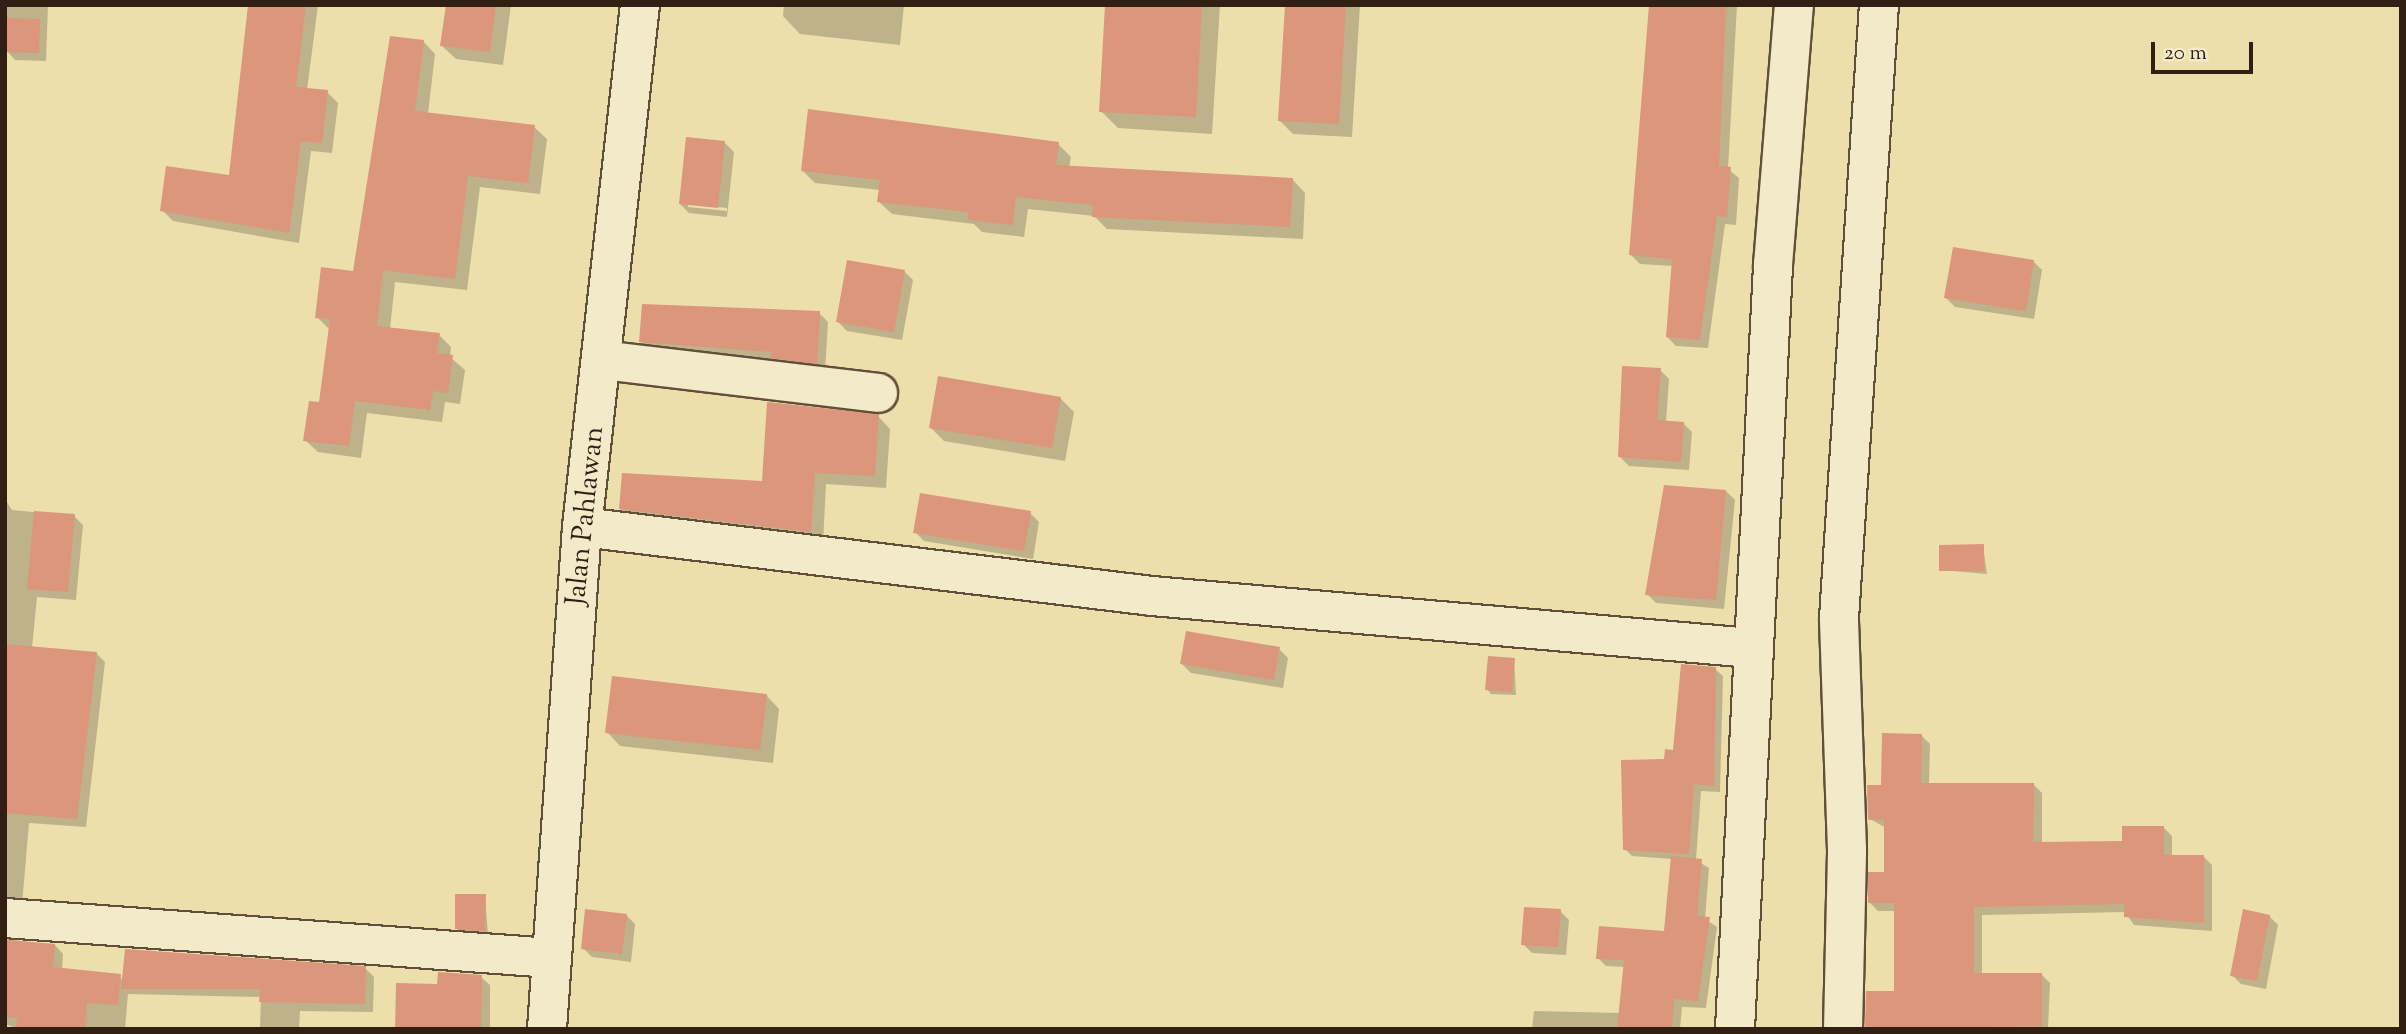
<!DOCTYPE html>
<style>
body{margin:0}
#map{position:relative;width:2406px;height:1034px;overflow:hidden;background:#eddfac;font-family:"Sorts Mill Goudy",serif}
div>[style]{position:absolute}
.shadow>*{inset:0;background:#0003}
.building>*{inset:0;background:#db967b}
.roads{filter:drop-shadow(2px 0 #614f3a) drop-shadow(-2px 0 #614f3a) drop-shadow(0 2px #614f3a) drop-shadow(0 -2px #614f3a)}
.minor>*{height:38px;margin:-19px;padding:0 19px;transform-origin:19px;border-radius:19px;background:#f3eac9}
span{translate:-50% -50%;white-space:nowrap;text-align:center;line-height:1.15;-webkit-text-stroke:5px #f3eac9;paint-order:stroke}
.street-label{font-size:28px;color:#321f14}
.frame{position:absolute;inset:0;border:7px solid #321f14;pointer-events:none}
.scale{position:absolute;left:2151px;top:42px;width:102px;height:32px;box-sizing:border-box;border:4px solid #321f14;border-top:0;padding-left:9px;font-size:21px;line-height:24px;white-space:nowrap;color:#321f14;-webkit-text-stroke:5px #f3eac9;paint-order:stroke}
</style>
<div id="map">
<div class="shadow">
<i style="clip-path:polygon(5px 5px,48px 5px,46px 61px,15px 60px,7px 51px)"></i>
<i style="clip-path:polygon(251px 5px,318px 5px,307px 90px,327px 92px,338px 103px,332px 153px,311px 151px,299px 243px,173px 221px,162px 210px,230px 177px)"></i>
<i style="clip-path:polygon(447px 5px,511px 5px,503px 65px,456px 59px,442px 46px)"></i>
<i style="clip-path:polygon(784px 5px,904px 5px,900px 45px,800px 34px,783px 16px)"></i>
<i style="clip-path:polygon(1107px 5px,1220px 5px,1212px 134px,1118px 128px,1101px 111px)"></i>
<i style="clip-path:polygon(1286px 5px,1360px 5px,1352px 137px,1293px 134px,1279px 120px)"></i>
<i style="clip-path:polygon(1651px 5px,1737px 5px,1728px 169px,1739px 178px,1736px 225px,1725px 224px,1708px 348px,1676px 346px,1667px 337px,1673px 266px,1640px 264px,1631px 255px)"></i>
<i style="clip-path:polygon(423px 41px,435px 54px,428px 114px,534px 127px,547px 139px,540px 194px,480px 187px,467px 290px,395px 282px,390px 329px,439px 335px,451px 347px,450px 357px,465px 370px,460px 404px,445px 402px,442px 422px,367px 413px,361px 458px,318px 452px,305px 440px,321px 404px,329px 329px,317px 317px,354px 273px)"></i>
<i style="clip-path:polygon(evenodd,725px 143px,734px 152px,727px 217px,689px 213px,680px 204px,725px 143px,688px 204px,727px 208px,727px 211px,688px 207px,688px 204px)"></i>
<i style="clip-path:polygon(1058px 144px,1071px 157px,1069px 168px,1293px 180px,1305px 193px,1303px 239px,1107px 229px,1094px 216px,1028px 209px,1024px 237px,982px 232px,974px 224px,892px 214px,879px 202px,880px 190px,815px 183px,802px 170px)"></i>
<i style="clip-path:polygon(2033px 261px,2042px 270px,2034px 319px,1955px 307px,1946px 298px)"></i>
<i style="clip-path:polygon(904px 271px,913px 280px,902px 340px,847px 331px,838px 322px)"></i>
<i style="clip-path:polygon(819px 313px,828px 322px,825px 372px,781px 366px,774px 360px,650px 351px,641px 342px)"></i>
<i style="clip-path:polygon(1660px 370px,1669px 379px,1666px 422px,1683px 423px,1692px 432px,1689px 470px,1629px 466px,1620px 457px)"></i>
<i style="clip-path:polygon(1060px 398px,1074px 412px,1065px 461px,944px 441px,931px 428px)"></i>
<i style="clip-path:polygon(878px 416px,890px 429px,886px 488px,826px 484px,823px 543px,634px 521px,621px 509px,764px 483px)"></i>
<i style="clip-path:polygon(1726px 491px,1735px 500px,1724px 609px,1656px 603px,1647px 594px)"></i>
<i style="clip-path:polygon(5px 499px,12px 510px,74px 516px,83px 525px,76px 600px,37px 597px,32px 648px,96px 653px,105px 662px,86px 827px,29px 823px,22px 905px,5px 907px)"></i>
<i style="clip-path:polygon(1030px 513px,1039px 522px,1033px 559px,924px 541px,915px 532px)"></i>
<i style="clip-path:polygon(1983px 546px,1987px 574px,1941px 570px)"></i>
<i style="clip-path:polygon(1279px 649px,1288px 658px,1283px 688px,1191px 673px,1182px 664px)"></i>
<i style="clip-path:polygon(1514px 659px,1516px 695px,1491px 694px,1487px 689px)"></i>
<i style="clip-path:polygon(1715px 669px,1723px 676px,1720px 792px,1701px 791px,1696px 860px,1709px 868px,1705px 919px,1717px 927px,1706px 1008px,1682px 1007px,1680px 1029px,1532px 1029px,1534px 1011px,1621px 1013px,1625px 967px,1606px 966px,1598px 958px,1666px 933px,1672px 859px,1632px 856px,1625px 849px)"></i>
<i style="clip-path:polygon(766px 695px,779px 709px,773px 763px,620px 746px,607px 732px)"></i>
<i style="clip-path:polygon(1921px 735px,1930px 744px,1929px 784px,2033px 784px,2042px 793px,2042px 843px,2124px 843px,2163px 827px,2172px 836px,2172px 857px,2203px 856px,2212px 865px,2212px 931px,2134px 925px,2125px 912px,1982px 915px,1982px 974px,2041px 974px,2050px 983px,2048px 1029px,1865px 1029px,1867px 993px,1896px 993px,1896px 911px,1878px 911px,1869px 902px,1886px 874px,1886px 828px,1870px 819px,1883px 786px)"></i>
<i style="clip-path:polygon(485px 896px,488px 934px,460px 932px,456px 928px)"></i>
<i style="clip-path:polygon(1560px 911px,1569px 920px,1566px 955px,1532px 953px,1523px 944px)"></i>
<i style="clip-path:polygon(626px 915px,635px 924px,631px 962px,592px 957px,583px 948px)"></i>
<i style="clip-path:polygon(2269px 916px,2278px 925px,2266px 989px,2241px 984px,2232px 975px)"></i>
<i style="clip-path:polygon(5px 939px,55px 945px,63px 954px,62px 970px,124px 979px,365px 968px,374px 977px,373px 1012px,300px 1011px,299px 1029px,260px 1029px,261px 997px,128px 994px,125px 1029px,18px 1029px,5px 1024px)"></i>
<i style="clip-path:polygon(481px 977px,490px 985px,490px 1029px,397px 1029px,439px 985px)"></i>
</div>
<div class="building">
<i style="clip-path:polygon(248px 5px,306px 5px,296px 87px,328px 90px,322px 143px,301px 141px,289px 233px,160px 211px,166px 166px,229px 175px)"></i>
<i style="clip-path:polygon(446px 5px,496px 5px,490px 52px,440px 46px)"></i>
<i style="clip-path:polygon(1105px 5px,1202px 5px,1196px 117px,1099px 112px)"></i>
<i style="clip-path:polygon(1285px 5px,1346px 5px,1339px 124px,1278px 121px)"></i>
<i style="clip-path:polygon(1649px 5px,1726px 5px,1719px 166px,1731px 167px,1727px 217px,1717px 216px,1700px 340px,1666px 337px,1672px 259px,1629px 255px)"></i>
<i style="clip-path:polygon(7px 18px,40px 19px,39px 53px,5px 52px)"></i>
<i style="clip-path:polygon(390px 36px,424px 40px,415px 111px,535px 125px,528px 183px,468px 176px,455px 279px,383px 270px,377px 326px,440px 333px,437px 353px,453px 355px,448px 393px,433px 391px,430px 410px,355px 401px,349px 446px,303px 441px,309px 401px,319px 402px,330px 319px,315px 318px,321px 267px,353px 271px)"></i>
<i style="clip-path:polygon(808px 109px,1059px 142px,1056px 165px,1293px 178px,1290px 227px,1092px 217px,1093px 205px,1016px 197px,1012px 225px,968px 220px,968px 212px,877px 202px,880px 180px,801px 171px)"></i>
<i style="clip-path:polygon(686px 137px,725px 141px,718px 208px,679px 204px)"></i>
<i style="clip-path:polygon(1953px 247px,2034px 260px,2026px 311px,1944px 298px)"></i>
<i style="clip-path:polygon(847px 260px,905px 270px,894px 332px,836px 322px)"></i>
<i style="clip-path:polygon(642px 304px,820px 311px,817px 364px,770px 358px,771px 352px,639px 342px)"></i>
<i style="clip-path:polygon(1622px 366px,1661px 368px,1657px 420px,1684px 422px,1681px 462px,1618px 457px)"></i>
<i style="clip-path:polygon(938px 376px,1061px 397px,1052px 448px,929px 428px)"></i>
<i style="clip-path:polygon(767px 402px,879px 414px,875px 476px,815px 473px,811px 532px,619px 509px,622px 473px,762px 481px)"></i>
<i style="clip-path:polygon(1664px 485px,1726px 490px,1716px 600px,1645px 595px)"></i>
<i style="clip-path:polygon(920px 493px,1031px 511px,1024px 551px,913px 533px)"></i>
<i style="clip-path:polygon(34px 511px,75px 514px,68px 592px,27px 589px)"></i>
<i style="clip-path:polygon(1984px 544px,1984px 571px,1939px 571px,1939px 545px)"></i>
<i style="clip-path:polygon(1186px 631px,1280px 647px,1274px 680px,1180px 664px)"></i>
<i style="clip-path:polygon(5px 644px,97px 652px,77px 819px,5px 813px)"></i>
<i style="clip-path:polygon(1488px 656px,1515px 658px,1512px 692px,1485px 690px)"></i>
<i style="clip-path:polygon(1681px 664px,1716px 667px,1714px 786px,1694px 784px,1689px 854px,1623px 850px,1621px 760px,1664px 759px,1665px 749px,1673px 750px)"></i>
<i style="clip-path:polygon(612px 676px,767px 694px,760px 750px,605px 733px)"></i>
<i style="clip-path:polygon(1882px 733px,1922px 734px,1921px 783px,2034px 783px,2033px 842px,2122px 841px,2122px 826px,2164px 826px,2164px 855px,2204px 855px,2204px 923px,2124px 917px,2124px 904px,1974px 907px,1974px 973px,2042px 973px,2042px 1026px,1865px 1029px,1866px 991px,1894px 991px,1894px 903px,1868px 903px,1868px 872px,1884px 872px,1884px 819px,1868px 820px,1867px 785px,1881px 785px)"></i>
<i style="clip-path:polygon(1671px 856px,1702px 859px,1697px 916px,1710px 917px,1698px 1001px,1674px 999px,1672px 1029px,1617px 1029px,1624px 960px,1596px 959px,1599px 926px,1664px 931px)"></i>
<i style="clip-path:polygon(455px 894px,486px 894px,485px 931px,455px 929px)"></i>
<i style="clip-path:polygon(1524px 907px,1561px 909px,1558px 947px,1521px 945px)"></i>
<i style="clip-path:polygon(585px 909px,627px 914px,622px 954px,581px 949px)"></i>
<i style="clip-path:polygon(2243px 909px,2270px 915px,2257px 981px,2230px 976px)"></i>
<i style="clip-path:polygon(5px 940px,55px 944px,53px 967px,121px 974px,118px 1005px,87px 1003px,85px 1029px,16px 1029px,17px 1018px,5px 1017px)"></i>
<i style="clip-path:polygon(125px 949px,366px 966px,365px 1004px,259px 1002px,260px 989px,121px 989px)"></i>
<i style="clip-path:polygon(438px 972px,482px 975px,481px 1029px,395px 1029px,396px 983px,437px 984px)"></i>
</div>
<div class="roads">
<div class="minor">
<i style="left:602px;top:360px;width:278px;rotate:6.8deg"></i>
<i style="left:582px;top:527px;width:574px;rotate:6.9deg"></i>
<i style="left:1152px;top:596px;width:601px;rotate:4.96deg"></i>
<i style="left:5px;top:918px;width:547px;rotate:4.19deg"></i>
<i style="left:547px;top:1029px;width:503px;rotate:-86.01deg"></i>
<i style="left:582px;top:527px;width:525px;rotate:-83.66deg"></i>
<i style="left:1735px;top:1029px;width:765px;rotate:-87.15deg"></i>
<i style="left:1773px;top:265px;width:261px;rotate:-85.4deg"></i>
<i style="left:1843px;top:1029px;width:179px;rotate:-88.7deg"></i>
<i style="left:1847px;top:850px;width:232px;rotate:-92deg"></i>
<i style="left:1839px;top:618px;width:614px;rotate:-86.27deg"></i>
</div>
</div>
<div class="street-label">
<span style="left:586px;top:516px;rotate:-84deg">Jalan Pahlawan</span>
</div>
<div class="frame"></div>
<div class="scale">20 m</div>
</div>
